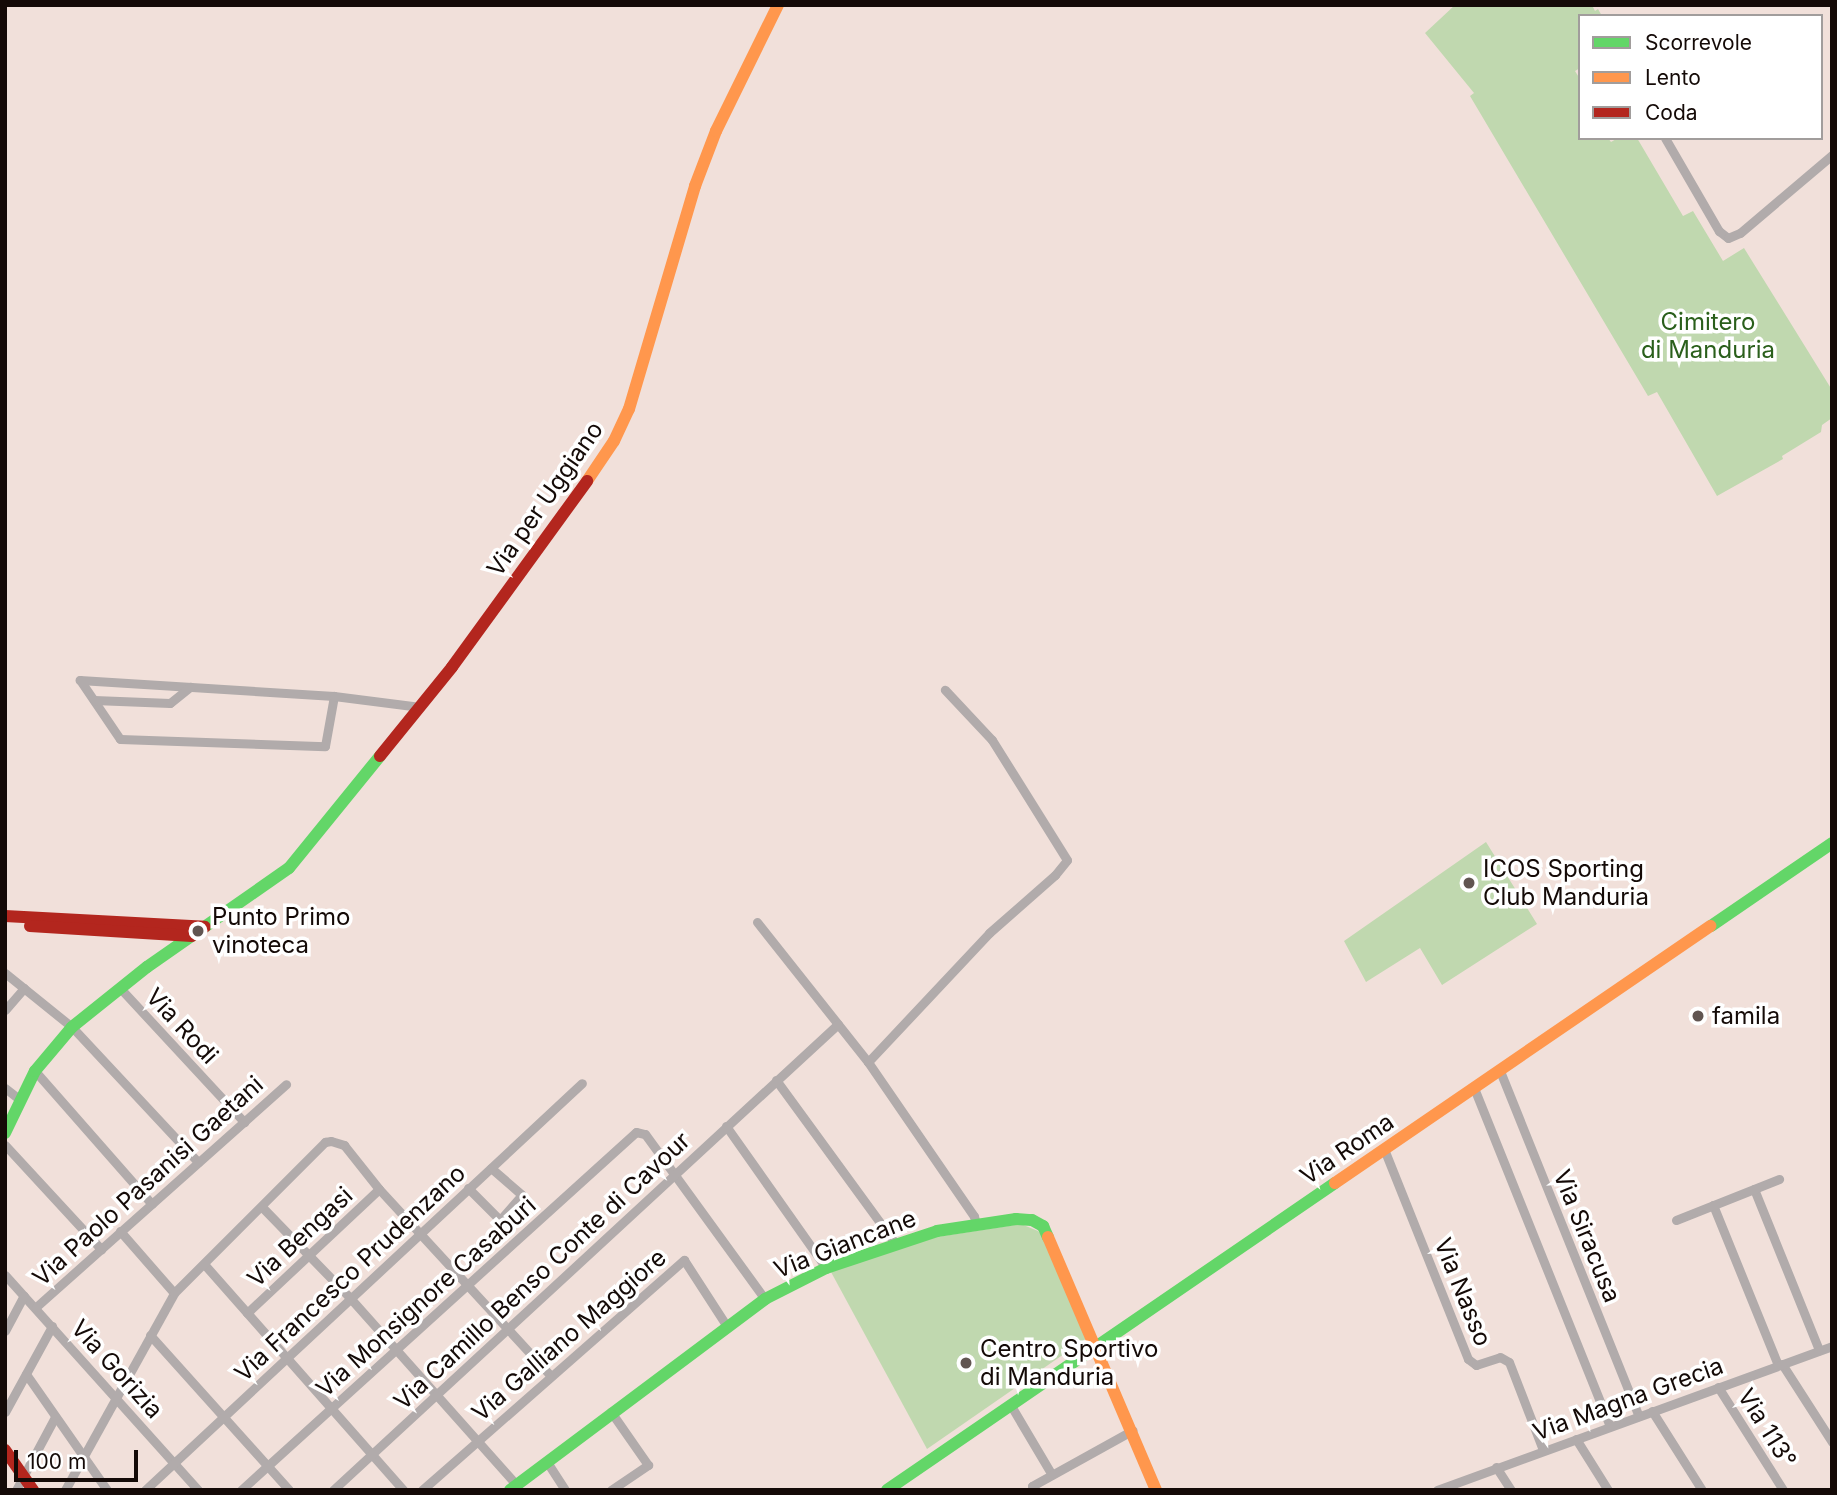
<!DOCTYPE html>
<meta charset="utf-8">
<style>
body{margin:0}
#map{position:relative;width:1837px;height:1495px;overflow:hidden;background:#f1e0da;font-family:Inter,sans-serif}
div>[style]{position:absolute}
.green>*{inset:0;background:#c0d8af}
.street>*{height:9px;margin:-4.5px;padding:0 4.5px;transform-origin:4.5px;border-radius:4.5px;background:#b1abab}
.fast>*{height:12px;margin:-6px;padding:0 6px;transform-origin:6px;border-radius:6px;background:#63d668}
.slow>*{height:12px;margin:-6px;padding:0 6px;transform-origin:6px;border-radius:6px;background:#ff974d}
.jam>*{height:12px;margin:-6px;padding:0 6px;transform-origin:6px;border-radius:6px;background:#b3261e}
.dots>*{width:19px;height:19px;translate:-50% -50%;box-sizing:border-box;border:4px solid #fff;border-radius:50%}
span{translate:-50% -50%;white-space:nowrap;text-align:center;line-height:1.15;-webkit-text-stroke:7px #fff;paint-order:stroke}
.park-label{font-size:24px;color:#2a5f1b}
.street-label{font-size:24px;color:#140a07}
.poi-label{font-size:24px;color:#140a07}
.left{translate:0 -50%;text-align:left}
.frame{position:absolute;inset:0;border:7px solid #140a07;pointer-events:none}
.legend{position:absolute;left:1578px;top:14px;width:245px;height:126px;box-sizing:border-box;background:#fff;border:2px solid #a19d9c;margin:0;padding:9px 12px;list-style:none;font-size:21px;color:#140a07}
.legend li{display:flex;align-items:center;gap:14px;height:35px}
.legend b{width:35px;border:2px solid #a19d9c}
.scale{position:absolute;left:14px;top:1450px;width:124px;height:32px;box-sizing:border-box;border:4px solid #140a07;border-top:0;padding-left:9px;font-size:21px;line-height:24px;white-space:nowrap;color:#140a07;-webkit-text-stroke:5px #fff;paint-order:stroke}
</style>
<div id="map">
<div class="green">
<i style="clip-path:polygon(1455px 5px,1592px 5px,1595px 11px,1598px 9px,1602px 16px,1580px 16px,1580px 68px,1575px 71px,1580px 79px,1580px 138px,1608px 138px,1611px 142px,1618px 138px,1637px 138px,1683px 216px,1693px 211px,1723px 261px,1744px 248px,1832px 390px,1832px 418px,1822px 425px,1821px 432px,1782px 456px,1783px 459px,1717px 496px,1657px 392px,1648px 396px,1470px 96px,1474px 93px,1425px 33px)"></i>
<i style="clip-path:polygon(1486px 842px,1537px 924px,1442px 985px,1420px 948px,1366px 982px,1344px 941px)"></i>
<i style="clip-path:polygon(1021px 1224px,1038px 1231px,1047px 1242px,1090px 1336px,927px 1449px,831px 1272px,930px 1238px)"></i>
</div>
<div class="street">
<i style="left:1665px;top:138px;width:108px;rotate:59.9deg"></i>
<i style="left:1719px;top:231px;width:11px;rotate:38deg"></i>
<i style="left:1728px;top:238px;width:13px;rotate:-23deg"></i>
<i style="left:1740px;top:233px;width:121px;rotate:-40.3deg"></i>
<i style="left:334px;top:696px;width:255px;rotate:-176.4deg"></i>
<i style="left:80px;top:680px;width:71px;rotate:55.9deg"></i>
<i style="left:120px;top:739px;width:205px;rotate:2deg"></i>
<i style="left:325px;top:746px;width:51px;rotate:-79.8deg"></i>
<i style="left:334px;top:696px;width:87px;rotate:7.3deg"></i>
<i style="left:94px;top:700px;width:76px;rotate:2.3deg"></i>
<i style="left:170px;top:703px;width:26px;rotate:-39deg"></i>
<i style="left:757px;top:922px;width:179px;rotate:51.6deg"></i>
<i style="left:868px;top:1062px;width:187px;rotate:55.5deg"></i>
<i style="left:974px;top:1216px;width:8px;rotate:76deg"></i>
<i style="left:5px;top:973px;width:86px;rotate:38.9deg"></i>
<i style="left:72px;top:1027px;width:185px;rotate:47deg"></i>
<i style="left:120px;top:988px;width:183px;rotate:47.2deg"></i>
<i style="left:5px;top:1010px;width:29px;rotate:-49deg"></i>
<i style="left:868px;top:1062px;width:177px;rotate:-46.8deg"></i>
<i style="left:989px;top:933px;width:88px;rotate:-41.3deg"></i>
<i style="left:1055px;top:875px;width:19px;rotate:-51deg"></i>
<i style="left:1067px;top:860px;width:142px;rotate:-122deg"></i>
<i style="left:992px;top:740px;width:69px;rotate:-133.2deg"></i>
<i style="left:35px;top:1071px;width:177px;rotate:48.7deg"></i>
<i style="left:1500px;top:1071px;width:372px;rotate:68.1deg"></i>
<i style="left:776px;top:1080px;width:202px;rotate:53.9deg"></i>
<i style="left:5px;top:1088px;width:18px;rotate:38deg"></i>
<i style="left:1474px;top:1088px;width:364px;rotate:68.1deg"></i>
<i style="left:726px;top:1126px;width:174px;rotate:54.8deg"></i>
<i style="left:5px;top:1145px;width:142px;rotate:47.3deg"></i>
<i style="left:1384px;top:1149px;width:226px;rotate:68.2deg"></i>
<i style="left:1468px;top:1359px;width:10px;rotate:37deg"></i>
<i style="left:1476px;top:1365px;width:25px;rotate:-18deg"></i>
<i style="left:1500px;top:1357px;width:10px;rotate:29deg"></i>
<i style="left:1509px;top:1362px;width:94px;rotate:68.9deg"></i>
<i style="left:468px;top:1188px;width:45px;rotate:45deg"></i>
<i style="left:500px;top:1220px;width:33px;rotate:-49deg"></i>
<i style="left:522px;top:1195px;width:41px;rotate:-138.9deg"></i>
<i style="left:1754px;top:1189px;width:174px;rotate:68deg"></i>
<i style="left:1713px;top:1205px;width:173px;rotate:67.9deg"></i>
<i style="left:262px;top:1207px;width:128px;rotate:45.9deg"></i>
<i style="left:351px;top:1299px;width:249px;rotate:48.3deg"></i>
<i style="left:1676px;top:1220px;width:111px;rotate:-21.7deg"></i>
<i style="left:120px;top:1231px;width:82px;rotate:48.9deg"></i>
<i style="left:204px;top:1264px;width:301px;rotate:48.6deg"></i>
<i style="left:5px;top:1275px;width:289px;rotate:48.1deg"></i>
<i style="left:36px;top:1307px;width:335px;rotate:-41.7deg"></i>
<i style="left:247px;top:1313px;width:181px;rotate:-43.2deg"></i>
<i style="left:5px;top:1331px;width:40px;rotate:-62deg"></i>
<i style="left:150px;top:1335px;width:208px;rotate:48.1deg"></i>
<i style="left:1782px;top:1364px;width:93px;rotate:57.3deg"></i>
<i style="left:26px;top:1374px;width:141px;rotate:55.1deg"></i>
<i style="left:1718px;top:1387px;width:122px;rotate:57.7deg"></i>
<i style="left:1010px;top:1404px;width:82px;rotate:59.4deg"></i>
<i style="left:1652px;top:1411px;width:93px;rotate:57.7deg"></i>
<i style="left:5px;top:1412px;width:98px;rotate:-61.3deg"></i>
<i style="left:1576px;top:1439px;width:60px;rotate:57.9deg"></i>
<i style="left:547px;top:1462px;width:33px;rotate:57deg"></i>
<i style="left:1496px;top:1467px;width:27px;rotate:57deg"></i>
<i style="left:16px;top:1490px;width:83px;rotate:-61.9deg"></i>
<i style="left:65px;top:1490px;width:225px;rotate:-61deg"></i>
<i style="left:174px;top:1293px;width:214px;rotate:-45deg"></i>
<i style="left:325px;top:1142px;width:6px;rotate:-9deg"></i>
<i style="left:331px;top:1141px;width:14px;rotate:17deg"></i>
<i style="left:344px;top:1145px;width:56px;rotate:51.5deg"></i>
<i style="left:379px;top:1189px;width:253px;rotate:47.4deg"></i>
<i style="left:145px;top:1490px;width:597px;rotate:-42.96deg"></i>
<i style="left:241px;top:1490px;width:533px;rotate:-42.19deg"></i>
<i style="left:636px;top:1132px;width:9px;rotate:13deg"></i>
<i style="left:645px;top:1134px;width:204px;rotate:54deg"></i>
<i style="left:333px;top:1490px;width:687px;rotate:-42.7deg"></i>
<i style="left:422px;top:1490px;width:349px;rotate:-41.3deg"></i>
<i style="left:684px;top:1260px;width:77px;rotate:57.1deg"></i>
<i style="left:611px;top:1490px;width:45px;rotate:-34deg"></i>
<i style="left:648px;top:1465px;width:65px;rotate:-124.9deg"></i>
<i style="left:1035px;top:1490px;width:5px;rotate:-127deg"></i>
<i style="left:1032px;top:1486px;width:115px;rotate:-29deg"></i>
<i style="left:1437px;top:1490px;width:420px;rotate:-20deg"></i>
</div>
<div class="fast">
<i style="left:1711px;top:926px;width:147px;rotate:-34.4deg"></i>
<i style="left:5px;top:1133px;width:69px;rotate:-64.2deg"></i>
<i style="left:35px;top:1071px;width:57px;rotate:-49.9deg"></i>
<i style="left:72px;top:1027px;width:96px;rotate:-38.7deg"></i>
<i style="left:147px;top:967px;width:173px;rotate:-34.9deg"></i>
<i style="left:289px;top:868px;width:144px;rotate:-50.9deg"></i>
<i style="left:510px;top:1490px;width:319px;rotate:-36.8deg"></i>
<i style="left:765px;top:1299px;width:68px;rotate:-26.9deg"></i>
<i style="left:826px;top:1268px;width:117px;rotate:-18.4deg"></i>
<i style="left:937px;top:1231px;width:80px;rotate:-8.6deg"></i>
<i style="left:1016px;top:1219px;width:16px;rotate:4deg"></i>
<i style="left:1032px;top:1220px;width:13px;rotate:29deg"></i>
<i style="left:1043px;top:1226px;width:12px;rotate:66deg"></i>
<i style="left:887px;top:1490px;width:543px;rotate:-34.42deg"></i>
</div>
<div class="slow">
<i style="left:587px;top:481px;width:48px;rotate:-56deg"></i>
<i style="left:614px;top:441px;width:35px;rotate:-65deg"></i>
<i style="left:629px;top:409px;width:233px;rotate:-73.5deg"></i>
<i style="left:695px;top:186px;width:59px;rotate:-69.1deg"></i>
<i style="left:716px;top:131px;width:140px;rotate:-63.8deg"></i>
<i style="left:1335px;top:1183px;width:455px;rotate:-34.4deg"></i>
<i style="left:1048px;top:1237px;width:275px;rotate:66.9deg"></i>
</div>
<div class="jam">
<i style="left:380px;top:756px;width:114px;rotate:-51deg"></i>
<i style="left:452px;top:667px;width:230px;rotate:-54deg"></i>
<i style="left:5px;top:916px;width:200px;rotate:3.1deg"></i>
<i style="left:30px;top:926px;width:162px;rotate:3.5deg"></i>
<i style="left:5px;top:1450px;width:49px;rotate:55deg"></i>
</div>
<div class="dots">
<i style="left:1469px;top:883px;background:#615551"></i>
<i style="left:198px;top:931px;background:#615551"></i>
<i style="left:1698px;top:1016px;background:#615551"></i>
<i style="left:966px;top:1363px;background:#615551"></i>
</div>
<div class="park-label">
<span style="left:1708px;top:336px">Cimitero<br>di Manduria</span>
</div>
<div class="street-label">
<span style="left:545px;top:499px;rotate:-55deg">Via per Uggiano</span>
<span style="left:182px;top:1026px;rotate:47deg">Via Rodi</span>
<span style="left:1347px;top:1149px;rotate:-34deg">Via Roma</span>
<span style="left:148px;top:1181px;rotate:-42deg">Via Paolo Pasanisi Gaetani</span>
<span style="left:1587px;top:1236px;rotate:68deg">Via Siracusa</span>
<span style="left:300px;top:1237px;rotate:-43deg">Via Bengasi</span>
<span style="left:845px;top:1244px;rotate:-21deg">Via Giancane</span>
<span style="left:542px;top:1271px;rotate:-43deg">Via Camillo Benso Conte di Cavour</span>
<span style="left:350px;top:1273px;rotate:-43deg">Via Francesco Prudenzano</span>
<span style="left:1463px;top:1292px;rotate:68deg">Via Nasso</span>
<span style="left:426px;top:1297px;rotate:-42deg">Via Monsignore Casaburi</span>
<span style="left:569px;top:1335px;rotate:-41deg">Via Galliano Maggiore</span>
<span style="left:117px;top:1369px;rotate:48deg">Via Gorizia</span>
<span style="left:1628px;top:1399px;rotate:-20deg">Via Magna Grecia</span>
<span style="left:1767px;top:1428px;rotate:58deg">Via 113°</span>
</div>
<div class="poi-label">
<span class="left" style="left:1483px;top:883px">ICOS Sporting<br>Club Manduria</span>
<span class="left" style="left:212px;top:931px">Punto Primo<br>vinoteca</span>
<span class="left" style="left:1712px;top:1016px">famila</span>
<span class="left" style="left:980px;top:1363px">Centro Sportivo<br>di Manduria</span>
</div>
<div class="frame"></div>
<ul class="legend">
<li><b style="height:9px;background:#63d668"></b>Scorrevole</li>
<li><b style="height:9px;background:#ff974d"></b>Lento</li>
<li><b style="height:9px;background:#b3261e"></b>Coda</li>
</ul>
<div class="scale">100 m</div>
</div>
